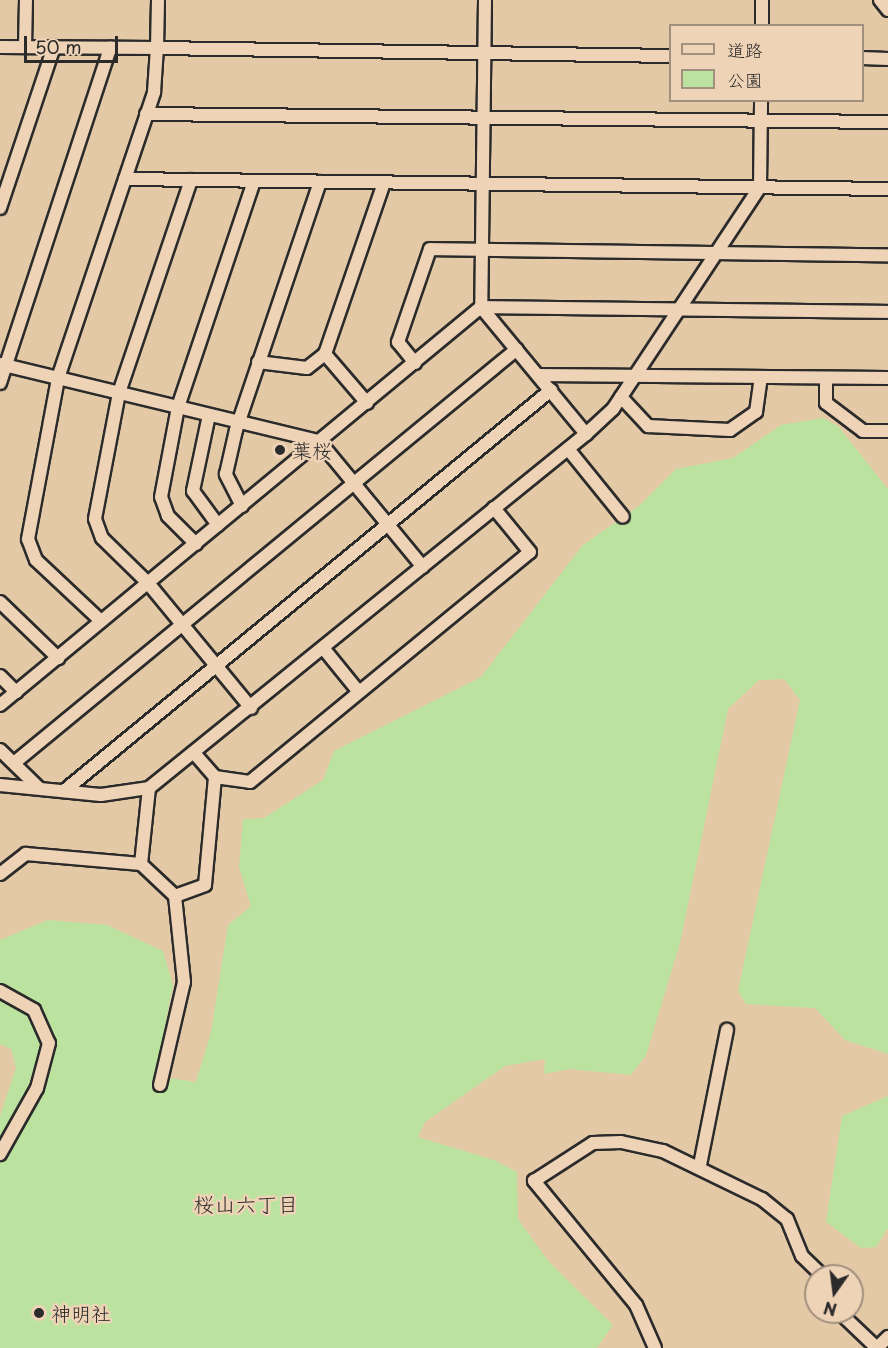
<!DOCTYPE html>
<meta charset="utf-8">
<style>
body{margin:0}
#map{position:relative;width:888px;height:1348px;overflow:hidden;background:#e4c9a6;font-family:"Playpen Sans","Klee One",sans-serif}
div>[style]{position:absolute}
.green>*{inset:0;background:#bbe39f}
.roads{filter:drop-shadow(2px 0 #2b2b2b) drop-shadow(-2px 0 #2b2b2b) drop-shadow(0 2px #2b2b2b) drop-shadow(0 -2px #2b2b2b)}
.minor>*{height:12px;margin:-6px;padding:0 6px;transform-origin:6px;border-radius:6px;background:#efd3b6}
.dots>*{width:16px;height:16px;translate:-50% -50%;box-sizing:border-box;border:3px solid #efd3b6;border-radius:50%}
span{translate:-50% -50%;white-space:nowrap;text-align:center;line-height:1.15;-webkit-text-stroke:5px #efd3b6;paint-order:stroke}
.poi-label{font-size:20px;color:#2b2b2b}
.left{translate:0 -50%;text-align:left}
.neighbourhood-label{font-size:21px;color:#2b2b2b}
.legend{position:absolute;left:669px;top:24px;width:195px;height:78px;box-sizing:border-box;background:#efd3b6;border:2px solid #a1907e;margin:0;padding:8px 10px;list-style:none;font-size:18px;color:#2b2b2b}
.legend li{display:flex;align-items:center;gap:12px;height:30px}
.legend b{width:30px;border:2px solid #a1907e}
.north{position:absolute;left:804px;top:1264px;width:60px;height:60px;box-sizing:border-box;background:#efd3b6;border:2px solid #a1907e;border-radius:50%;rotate:194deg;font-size:16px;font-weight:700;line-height:24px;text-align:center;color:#2b2b2b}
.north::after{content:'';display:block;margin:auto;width:21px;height:27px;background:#2b2b2b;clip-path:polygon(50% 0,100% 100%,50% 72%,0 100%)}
.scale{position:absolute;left:24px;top:36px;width:94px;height:27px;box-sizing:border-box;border:3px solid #2b2b2b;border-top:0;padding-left:8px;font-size:18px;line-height:21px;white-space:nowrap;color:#2b2b2b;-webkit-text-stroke:4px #efd3b6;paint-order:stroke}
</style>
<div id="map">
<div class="green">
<i style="clip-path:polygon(823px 418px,838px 426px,888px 489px,888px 1054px,845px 1040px,815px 1008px,746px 1004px,738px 991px,800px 700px,784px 679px,759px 680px,728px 709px,680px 943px,646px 1055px,631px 1075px,569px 1069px,544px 1074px,545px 1059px,505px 1066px,425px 1122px,418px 1137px,494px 1160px,517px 1172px,518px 1219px,549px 1262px,613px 1325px,597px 1348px,0 1348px,0 1161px,12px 1152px,0 1138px,0 1116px,16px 1068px,11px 1049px,0 1044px,0 940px,48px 920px,107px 925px,163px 951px,173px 985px,158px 1062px,170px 1078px,196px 1082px,211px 1032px,228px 925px,251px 906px,239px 867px,243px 819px,264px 818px,323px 780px,334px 751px,481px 677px,583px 545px,640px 505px,676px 469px,733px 458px,781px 425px)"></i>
<i style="clip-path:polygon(888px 1096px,888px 1228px,876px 1247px,861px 1248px,826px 1222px,842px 1116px)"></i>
</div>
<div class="roads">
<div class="minor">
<i style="left:485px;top:0;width:307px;rotate:90.7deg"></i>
<i style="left:481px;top:307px;width:165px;rotate:50.4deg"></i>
<i style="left:880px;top:0;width:13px;rotate:51deg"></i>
<i style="left:762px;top:26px;width:26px;rotate:-90deg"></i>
<i style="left:0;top:47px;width:157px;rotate:0.4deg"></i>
<i style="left:157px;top:48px;width:48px;rotate:-88.8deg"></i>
<i style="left:25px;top:47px;width:47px;rotate:-88.8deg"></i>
<i style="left:862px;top:58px;width:26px;rotate:2deg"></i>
<i style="left:146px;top:114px;width:742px;rotate:0.62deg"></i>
<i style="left:125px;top:179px;width:763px;rotate:0.75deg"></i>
<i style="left:191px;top:180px;width:225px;rotate:108.7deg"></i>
<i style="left:119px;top:393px;width:128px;rotate:100.8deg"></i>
<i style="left:95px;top:519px;width:20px;rotate:70deg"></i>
<i style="left:102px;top:538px;width:64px;rotate:44.4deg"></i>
<i style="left:148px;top:583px;width:162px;rotate:50.5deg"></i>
<i style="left:0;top:208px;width:170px;rotate:-71.5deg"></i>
<i style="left:258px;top:362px;width:49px;rotate:7deg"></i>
<i style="left:307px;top:368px;width:23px;rotate:-38deg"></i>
<i style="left:415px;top:363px;width:27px;rotate:-129deg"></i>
<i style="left:398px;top:342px;width:98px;rotate:-71deg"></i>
<i style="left:430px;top:249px;width:458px;rotate:0.8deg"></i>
<i style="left:0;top:364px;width:328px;rotate:13.6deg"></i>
<i style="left:319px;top:441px;width:163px;rotate:50.5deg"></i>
<i style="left:538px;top:375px;width:350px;rotate:0.5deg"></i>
<i style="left:826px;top:378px;width:25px;rotate:90deg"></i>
<i style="left:826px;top:403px;width:46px;rotate:37.1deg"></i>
<i style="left:863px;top:431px;width:25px"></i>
<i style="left:0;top:383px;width:353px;rotate:-71.8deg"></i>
<i style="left:621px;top:397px;width:40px;rotate:47deg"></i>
<i style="left:648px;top:426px;width:82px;rotate:2.8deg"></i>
<i style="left:730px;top:430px;width:32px;rotate:-35deg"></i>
<i style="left:756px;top:412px;width:35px;rotate:-82deg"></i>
<i style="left:367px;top:403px;width:65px;rotate:-130.6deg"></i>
<i style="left:325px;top:354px;width:181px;rotate:-71deg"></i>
<i style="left:209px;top:415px;width:78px;rotate:101.9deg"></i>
<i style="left:193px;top:491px;width:42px;rotate:53.7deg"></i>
<i style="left:568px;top:449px;width:87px;rotate:51deg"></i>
<i style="left:242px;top:506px;width:36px;rotate:-117deg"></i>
<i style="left:226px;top:474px;width:45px;rotate:-77.2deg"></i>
<i style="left:236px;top:430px;width:262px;rotate:-71.3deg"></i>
<i style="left:196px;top:544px;width:40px;rotate:-135deg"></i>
<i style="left:168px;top:516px;width:20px;rotate:-110deg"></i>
<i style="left:161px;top:497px;width:92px;rotate:-79.3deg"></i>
<i style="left:178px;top:407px;width:238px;rotate:-71.4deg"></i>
<i style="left:0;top:602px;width:81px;rotate:44deg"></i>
<i style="left:101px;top:621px;width:89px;rotate:-136.8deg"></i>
<i style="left:36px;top:560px;width:22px;rotate:-111deg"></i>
<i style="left:28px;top:539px;width:164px;rotate:-79.4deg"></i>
<i style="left:58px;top:378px;width:302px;rotate:-71.4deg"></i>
<i style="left:154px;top:92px;width:44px;rotate:-86.1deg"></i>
<i style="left:157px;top:48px;width:513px;rotate:0.89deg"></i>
<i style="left:324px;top:649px;width:55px;rotate:50.9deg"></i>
<i style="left:0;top:676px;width:23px;rotate:45deg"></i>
<i style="left:0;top:705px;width:624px;rotate:-39.61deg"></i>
<i style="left:481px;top:307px;width:407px;rotate:0.7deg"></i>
<i style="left:0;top:750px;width:54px;rotate:44.3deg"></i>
<i style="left:14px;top:763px;width:651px;rotate:-39.46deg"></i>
<i style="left:215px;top:777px;width:35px;rotate:8deg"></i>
<i style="left:250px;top:782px;width:362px;rotate:-39.4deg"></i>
<i style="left:530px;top:552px;width:57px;rotate:-129.3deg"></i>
<i style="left:0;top:785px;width:101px;rotate:5.7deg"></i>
<i style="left:101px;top:795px;width:49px;rotate:-8.3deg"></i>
<i style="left:149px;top:788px;width:562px;rotate:-39.01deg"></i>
<i style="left:586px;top:434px;width:37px;rotate:-43deg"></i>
<i style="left:613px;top:409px;width:266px;rotate:-56.5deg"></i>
<i style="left:760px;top:187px;width:87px;rotate:-89.3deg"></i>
<i style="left:149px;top:788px;width:76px;rotate:96deg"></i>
<i style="left:141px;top:864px;width:47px;rotate:43.3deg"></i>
<i style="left:175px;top:896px;width:32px;rotate:-20deg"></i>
<i style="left:205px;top:885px;width:108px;rotate:-84.7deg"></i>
<i style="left:215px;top:777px;width:30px;rotate:-131deg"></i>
<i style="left:64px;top:791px;width:631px;rotate:-39.47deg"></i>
<i style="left:0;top:874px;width:33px;rotate:-38deg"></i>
<i style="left:26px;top:854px;width:115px;rotate:5deg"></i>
<i style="left:0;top:991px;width:39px;rotate:29deg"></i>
<i style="left:34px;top:1010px;width:36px;rotate:66deg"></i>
<i style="left:49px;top:1043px;width:47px;rotate:104.9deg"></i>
<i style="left:37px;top:1088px;width:76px;rotate:119.3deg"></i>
<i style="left:160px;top:1085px;width:106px;rotate:-76.9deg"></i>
<i style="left:184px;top:982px;width:86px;rotate:-96deg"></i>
<i style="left:700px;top:1165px;width:138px;rotate:-78.7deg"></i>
<i style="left:839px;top:1312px;width:52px;rotate:43.5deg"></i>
<i style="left:655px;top:1348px;width:47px;rotate:-113.8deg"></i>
<i style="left:636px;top:1305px;width:161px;rotate:-129.4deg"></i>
<i style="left:534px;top:1181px;width:70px;rotate:-32.8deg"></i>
<i style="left:593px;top:1143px;width:28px;rotate:-2deg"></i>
<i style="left:621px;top:1142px;width:43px;rotate:12.1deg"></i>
<i style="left:663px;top:1151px;width:110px;rotate:25.9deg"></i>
<i style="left:762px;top:1199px;width:32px;rotate:39deg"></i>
<i style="left:787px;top:1219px;width:40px;rotate:68deg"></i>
<i style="left:802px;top:1256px;width:29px;rotate:44deg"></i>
<i style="left:877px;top:1348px;width:16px;rotate:-45deg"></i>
</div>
</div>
<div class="dots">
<i style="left:280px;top:450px;background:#2b2b2b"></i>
<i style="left:39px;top:1313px;background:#2b2b2b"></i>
</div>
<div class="poi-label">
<span class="left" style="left:292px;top:450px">葉桜</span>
<span class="left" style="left:51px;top:1313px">神明社</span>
</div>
<div class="neighbourhood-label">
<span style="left:246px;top:1203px">桜山六丁目</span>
</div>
<ul class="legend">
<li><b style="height:8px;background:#efd3b6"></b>道路</li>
<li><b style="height:16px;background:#bbe39f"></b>公園</li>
</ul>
<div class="north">N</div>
<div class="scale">50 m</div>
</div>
